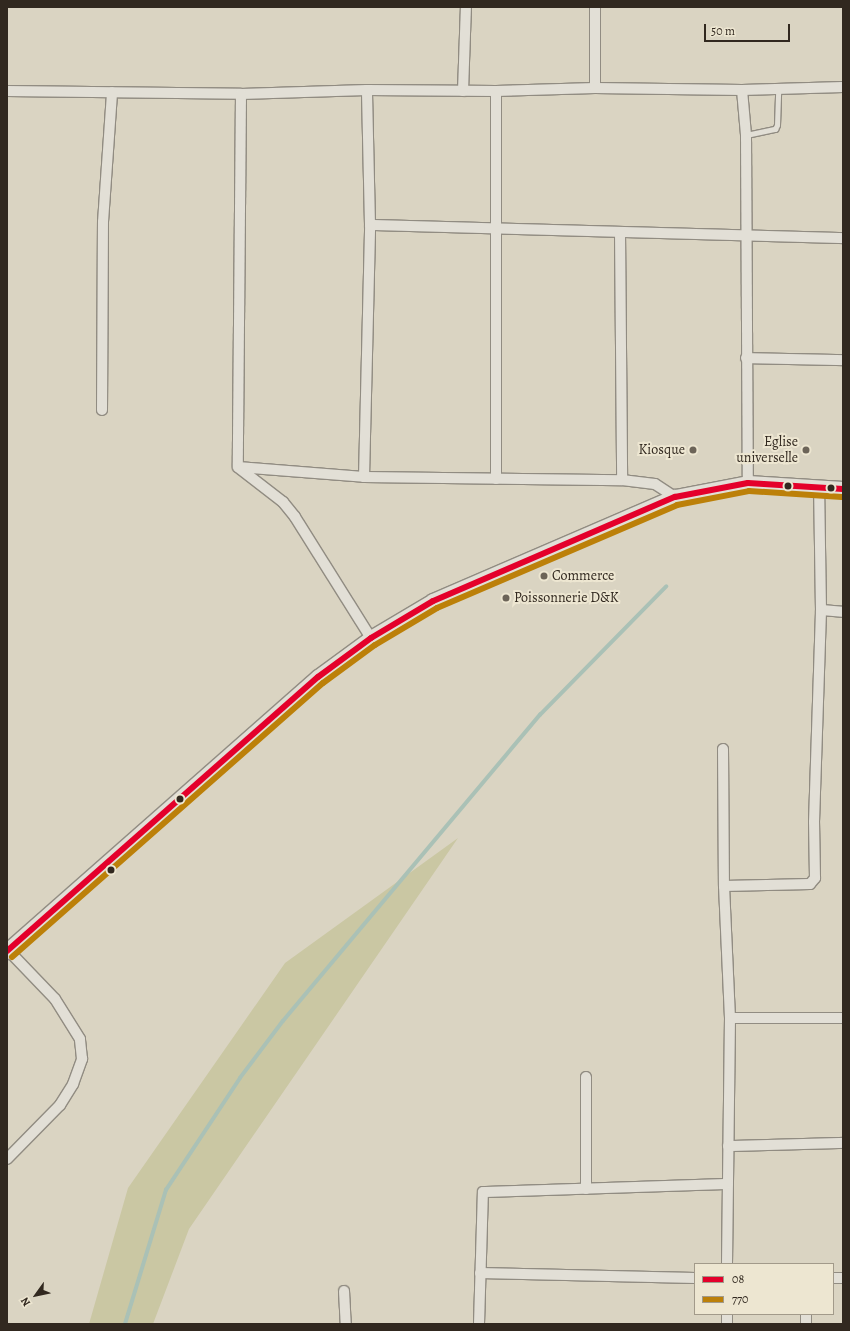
<!DOCTYPE html>
<style>
body{margin:0}
#map{position:relative;width:850px;height:1331px;overflow:hidden;background:#dad4c2;font-family:Alegreya,serif}
div>[style]{position:absolute}
.green>*{inset:0;background:#cac7a3}
.stream>*{height:3.5px;margin:-1.75px;padding:0 1.75px;transform-origin:1.75px;border-radius:1.75px;background:#aac1b6}
.roads{filter:drop-shadow(1px 0 #918c82) drop-shadow(-1px 0 #918c82) drop-shadow(0 1px #918c82) drop-shadow(0 -1px #918c82)}
.lane>*{height:5px;margin:-2.5px;padding:0 2.5px;transform-origin:2.5px;border-radius:2.5px;background:#e2dfd6}
.street>*{height:10px;margin:-5px;padding:0 5px;transform-origin:5px;border-radius:5px;background:#e2dfd6}
.secondary>*{height:15px;margin:-7.5px;padding:0 7.5px;transform-origin:7.5px;border-radius:7.5px;background:#e2dfd6}
.bus-1>*{height:6px;margin:-3px;padding:0 3px;transform-origin:3px;border-radius:3px;background:#e4002b}
.bus-2>*{height:6px;margin:-3px;padding:0 3px;transform-origin:3px;border-radius:3px;background:#bc8009}
.dots>*{width:11px;height:11px;translate:-50% -50%;box-sizing:border-box;border:2px solid #ede6d1;border-radius:50%}
span{translate:-50% -50%;white-space:nowrap;text-align:center;line-height:1.15;-webkit-text-stroke:4px #ede6d1;paint-order:stroke}
.poi-label{font-size:14px;color:#31281f}
.right{translate:-100% -50%;text-align:right}
.left{translate:0 -50%;text-align:left}
.frame{position:absolute;inset:0;border:8px solid #31281f;pointer-events:none}
.legend{position:absolute;left:694px;top:1263px;width:140px;height:52px;box-sizing:border-box;background:#ede6d1;border:1px solid #a29a8a;margin:0;padding:5px 7px;list-style:none;font-size:12px;color:#31281f}
.legend li{display:flex;align-items:center;gap:8px;height:20px}
.legend b{width:20px;border:1px solid #a29a8a}
.north{position:absolute;left:16px;top:1275px;width:40px;height:40px;-webkit-text-stroke:3px #ede6d1;paint-order:stroke;rotate:237deg;font-size:11px;font-weight:700;line-height:16px;text-align:center;color:#31281f}
.north::after{content:'';display:block;margin:auto;width:14px;height:18px;background:#31281f;clip-path:polygon(50% 0,100% 100%,50% 72%,0 100%)}
.scale{position:absolute;left:704px;top:24px;width:86px;height:18px;box-sizing:border-box;border:2px solid #31281f;border-top:0;padding-left:5px;font-size:12px;line-height:14px;white-space:nowrap;color:#31281f;-webkit-text-stroke:3px #ede6d1;paint-order:stroke}
</style>
<div id="map">
<div class="green">
<i style="clip-path:polygon(458px 838px,189px 1229px,153px 1324px,89px 1324px,128px 1188px,285px 963px)"></i>
</div>
<div class="stream">
<i style="left:125px;top:1324px;width:140px;rotate:-73deg"></i>
<i style="left:166px;top:1190px;width:134px;rotate:-56.5deg"></i>
<i style="left:240px;top:1078px;width:71px;rotate:-53deg"></i>
<i style="left:283px;top:1021px;width:400px;rotate:-50deg"></i>
<i style="left:540px;top:715px;width:180px;rotate:-45.5deg"></i>
</div>
<div class="roads">
<div class="lane">
<i style="left:746px;top:135px;width:30px;rotate:-12deg"></i>
<i style="left:775px;top:129px;width:4px;rotate:-63deg"></i>
<i style="left:777px;top:125px;width:36px;rotate:-88deg"></i>
</div>
<div class="street">
<i style="left:595px;top:7px;width:81px;rotate:90deg"></i>
<i style="left:742px;top:90px;width:45px;rotate:84.9deg"></i>
<i style="left:746px;top:135px;width:348px;rotate:89.7deg"></i>
<i style="left:7px;top:91px;width:234px;rotate:0.7deg"></i>
<i style="left:241px;top:94px;width:126px;rotate:-1.8deg"></i>
<i style="left:367px;top:90px;width:129px;rotate:0.4deg"></i>
<i style="left:496px;top:91px;width:99px;rotate:-1.7deg"></i>
<i style="left:595px;top:88px;width:147px;rotate:0.8deg"></i>
<i style="left:742px;top:90px;width:101px;rotate:-1.7deg"></i>
<i style="left:463px;top:91px;width:84px;rotate:-88deg"></i>
<i style="left:241px;top:94px;width:373px;rotate:90.5deg"></i>
<i style="left:238px;top:467px;width:126px;rotate:4.5deg"></i>
<i style="left:364px;top:477px;width:258px;rotate:0.7deg"></i>
<i style="left:370px;top:225px;width:473px;rotate:1.6deg"></i>
<i style="left:620px;top:232px;width:248px;rotate:89.5deg"></i>
<i style="left:622px;top:480px;width:33px;rotate:7deg"></i>
<i style="left:655px;top:484px;width:24px;rotate:33deg"></i>
<i style="left:746px;top:358px;width:97px;rotate:1.2deg"></i>
<i style="left:102px;top:410px;width:188px;rotate:-89.7deg"></i>
<i style="left:103px;top:222px;width:130px;rotate:-86deg"></i>
<i style="left:239px;top:468px;width:56px;rotate:37.7deg"></i>
<i style="left:283px;top:502px;width:19px;rotate:51deg"></i>
<i style="left:295px;top:517px;width:143px;rotate:57.9deg"></i>
<i style="left:364px;top:477px;width:252px;rotate:-88.6deg"></i>
<i style="left:370px;top:225px;width:135px;rotate:-91.3deg"></i>
<i style="left:496px;top:479px;width:388px;rotate:-90deg"></i>
<i style="left:821px;top:610px;width:22px;rotate:5deg"></i>
<i style="left:723px;top:749px;width:137px;rotate:89.6deg"></i>
<i style="left:724px;top:886px;width:132px;rotate:87.4deg"></i>
<i style="left:730px;top:1018px;width:246px;rotate:90.7deg"></i>
<i style="left:724px;top:886px;width:86px;rotate:-1.3deg"></i>
<i style="left:810px;top:884px;width:8px;rotate:-50deg"></i>
<i style="left:815px;top:878px;width:56px;rotate:-91deg"></i>
<i style="left:814px;top:822px;width:212px;rotate:-88.1deg"></i>
<i style="left:821px;top:610px;width:122px;rotate:-90.9deg"></i>
<i style="left:730px;top:1018px;width:113px"></i>
<i style="left:728px;top:1146px;width:115px;rotate:-1.5deg"></i>
<i style="left:7px;top:1159px;width:76px;rotate:-45.5deg"></i>
<i style="left:60px;top:1105px;width:25px;rotate:-58deg"></i>
<i style="left:73px;top:1084px;width:27px;rotate:-70deg"></i>
<i style="left:82px;top:1059px;width:20px;rotate:-96deg"></i>
<i style="left:80px;top:1039px;width:47px;rotate:-122deg"></i>
<i style="left:55px;top:999px;width:68px;rotate:-133.8deg"></i>
<i style="left:586px;top:1189px;width:112px;rotate:-90deg"></i>
<i style="left:480px;top:1273px;width:215px;rotate:1.3deg"></i>
<i style="left:833px;top:1278px;width:10px"></i>
<i style="left:344px;top:1291px;width:33px;rotate:87deg"></i>
<i style="left:727px;top:1314px;width:10px;rotate:90deg"></i>
<i style="left:479px;top:1324px;width:132px;rotate:-88.3deg"></i>
<i style="left:483px;top:1192px;width:245px;rotate:-1.9deg"></i>
<i style="left:806px;top:1324px;width:10px;rotate:-90deg"></i>
</div>
<div class="secondary">
<i style="left:7px;top:951px;width:414px;rotate:-41.4deg"></i>
<i style="left:318px;top:677px;width:66px;rotate:-36.3deg"></i>
<i style="left:371px;top:638px;width:72px;rotate:-30.8deg"></i>
<i style="left:433px;top:601px;width:263px;rotate:-23.3deg"></i>
<i style="left:675px;top:497px;width:74px;rotate:-10.9deg"></i>
<i style="left:748px;top:483px;width:95px;rotate:3.6deg"></i>
</div>
</div>
<div class="bus-1">
<i style="left:7px;top:951px;width:414px;rotate:-41.4deg"></i>
<i style="left:318px;top:677px;width:66px;rotate:-36.3deg"></i>
<i style="left:371px;top:638px;width:72px;rotate:-30.8deg"></i>
<i style="left:433px;top:601px;width:263px;rotate:-23.3deg"></i>
<i style="left:675px;top:497px;width:74px;rotate:-10.9deg"></i>
<i style="left:748px;top:483px;width:95px;rotate:3.6deg"></i>
</div>
<div class="bus-2">
<i style="left:12px;top:957px;width:414px;rotate:-41.4deg"></i>
<i style="left:323px;top:683px;width:64px;rotate:-36.2deg"></i>
<i style="left:375px;top:645px;width:72px;rotate:-30.8deg"></i>
<i style="left:437px;top:608px;width:261px;rotate:-23.2deg"></i>
<i style="left:677px;top:505px;width:73px;rotate:-11deg"></i>
<i style="left:749px;top:491px;width:93px;rotate:3.7deg"></i>
</div>
<div class="dots">
<i style="left:693px;top:450px;background:#6c6458"></i>
<i style="left:806px;top:450px;background:#6c6458"></i>
<i style="left:788px;top:486px;background:#31281f"></i>
<i style="left:831px;top:488px;background:#31281f"></i>
<i style="left:544px;top:576px;background:#6c6458"></i>
<i style="left:506px;top:598px;background:#6c6458"></i>
<i style="left:180px;top:799px;background:#31281f"></i>
<i style="left:111px;top:870px;background:#31281f"></i>
</div>
<div class="poi-label">
<span class="right" style="left:798px;top:450px">Eglise<br>universelle</span>
<span class="right" style="left:685px;top:450px">Kiosque</span>
<span class="left" style="left:552px;top:576px">Commerce</span>
<span class="left" style="left:514px;top:598px">Poissonnerie D&amp;K</span>
</div>
<div class="frame"></div>
<ul class="legend">
<li><b style="height:5px;background:#e4002b"></b>08</li>
<li><b style="height:5px;background:#bc8009"></b>770</li>
</ul>
<div class="north">N</div>
<div class="scale">50 m</div>
</div>
